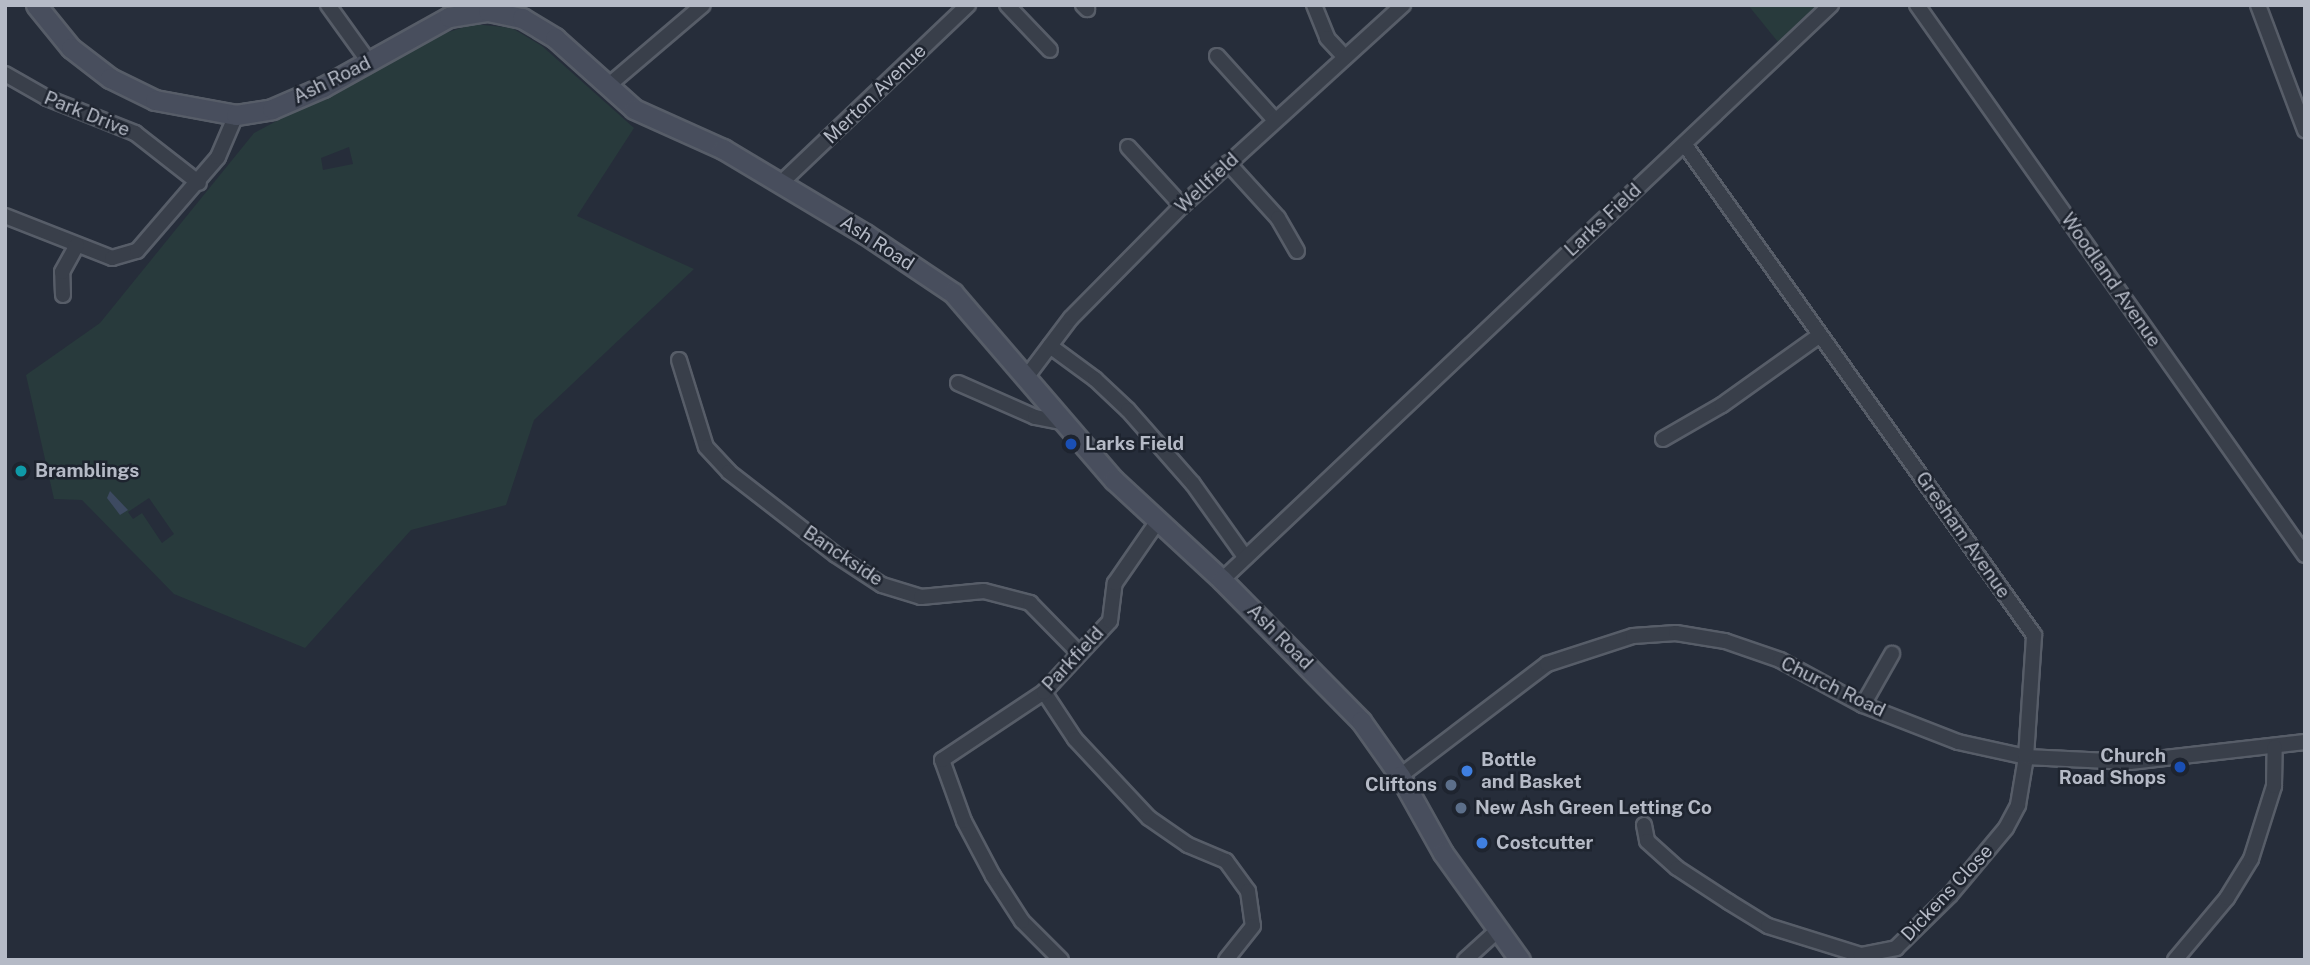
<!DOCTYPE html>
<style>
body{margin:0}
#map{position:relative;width:2310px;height:965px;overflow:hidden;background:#262d3a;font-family:"Public Sans",sans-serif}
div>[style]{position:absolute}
.green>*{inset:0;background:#283a3c}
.water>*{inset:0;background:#3d4a61}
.roads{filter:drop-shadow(2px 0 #575d68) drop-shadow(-2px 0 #575d68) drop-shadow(0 2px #575d68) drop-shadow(0 -2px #575d68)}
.street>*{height:14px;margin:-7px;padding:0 7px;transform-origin:7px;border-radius:7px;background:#393f4a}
.secondary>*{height:19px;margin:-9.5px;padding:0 9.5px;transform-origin:9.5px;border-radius:9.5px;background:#484e5d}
.dots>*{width:19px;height:19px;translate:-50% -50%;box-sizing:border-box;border:4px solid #1e242f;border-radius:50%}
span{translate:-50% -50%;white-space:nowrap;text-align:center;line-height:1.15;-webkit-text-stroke:5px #1e242f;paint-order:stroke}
.street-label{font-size:19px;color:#b5bac6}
.poi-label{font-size:19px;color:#b5bac6;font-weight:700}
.left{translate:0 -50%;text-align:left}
.right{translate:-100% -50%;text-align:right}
.frame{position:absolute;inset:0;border:7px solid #b5bac6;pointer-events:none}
</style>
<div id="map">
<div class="green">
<i style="clip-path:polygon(1748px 5px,1817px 5px,1778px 42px)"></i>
<i style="clip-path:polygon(evenodd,474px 24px,512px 28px,542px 46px,634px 128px,577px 216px,694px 269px,534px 420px,506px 505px,411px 530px,305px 648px,174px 594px,82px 500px,54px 499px,26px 375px,100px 323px,254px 133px,439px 35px,474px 24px,349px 147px,353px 164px,323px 170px,321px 158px,349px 147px,474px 24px,149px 498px,174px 534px,162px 543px,142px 513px,133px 519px,128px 512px,149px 498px)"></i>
</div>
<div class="water">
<i style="clip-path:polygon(110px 491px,128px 510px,120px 515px,107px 498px)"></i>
</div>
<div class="roads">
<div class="street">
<i style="left:328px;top:5px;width:70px;rotate:54.3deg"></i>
<i style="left:1007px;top:5px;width:62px;rotate:46.3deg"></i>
<i style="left:1083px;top:5px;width:6px;rotate:45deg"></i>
<i style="left:1314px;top:5px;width:35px;rotate:68deg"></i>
<i style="left:1327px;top:38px;width:26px;rotate:47deg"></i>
<i style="left:1917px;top:5px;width:673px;rotate:54.8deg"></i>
<i style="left:2258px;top:5px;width:134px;rotate:69.4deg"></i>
<i style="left:1217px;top:56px;width:85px;rotate:47.9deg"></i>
<i style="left:5px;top:74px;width:48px;rotate:29.7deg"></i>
<i style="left:47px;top:98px;width:95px;rotate:21.7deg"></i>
<i style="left:135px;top:133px;width:81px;rotate:38deg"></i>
<i style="left:609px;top:85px;width:123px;rotate:-40.4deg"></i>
<i style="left:1128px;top:147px;width:80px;rotate:47.5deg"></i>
<i style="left:1228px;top:163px;width:74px;rotate:47.7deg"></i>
<i style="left:1278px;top:218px;width:38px;rotate:60deg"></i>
<i style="left:782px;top:182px;width:257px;rotate:-43.6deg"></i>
<i style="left:5px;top:216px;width:115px;rotate:21.4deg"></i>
<i style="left:112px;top:258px;width:26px;rotate:-16deg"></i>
<i style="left:137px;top:251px;width:124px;rotate:-49.2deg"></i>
<i style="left:218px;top:157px;width:46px;rotate:-66.8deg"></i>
<i style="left:63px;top:295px;width:23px;rotate:-92deg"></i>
<i style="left:62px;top:272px;width:31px;rotate:-61deg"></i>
<i style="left:1050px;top:346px;width:56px;rotate:36.3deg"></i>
<i style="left:1095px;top:379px;width:45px;rotate:43.2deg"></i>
<i style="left:1128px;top:410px;width:98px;rotate:48.7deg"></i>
<i style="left:1193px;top:484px;width:90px;rotate:54.5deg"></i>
<i style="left:679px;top:360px;width:91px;rotate:72.8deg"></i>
<i style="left:706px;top:447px;width:34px;rotate:47deg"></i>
<i style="left:729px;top:472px;width:135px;rotate:37.8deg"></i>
<i style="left:836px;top:555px;width:55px;rotate:33.1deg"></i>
<i style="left:882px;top:585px;width:41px;rotate:17.1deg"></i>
<i style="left:921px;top:597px;width:63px;rotate:-5.4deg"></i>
<i style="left:984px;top:591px;width:48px;rotate:14.6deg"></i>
<i style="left:1030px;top:603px;width:67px;rotate:45.6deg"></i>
<i style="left:1028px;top:375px;width:71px;rotate:-53deg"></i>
<i style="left:1071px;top:318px;width:158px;rotate:-45.3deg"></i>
<i style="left:1182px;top:206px;width:299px;rotate:-42.3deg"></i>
<i style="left:958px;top:383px;width:84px;rotate:23.8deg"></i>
<i style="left:1035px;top:417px;width:31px;rotate:11deg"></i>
<i style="left:1663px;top:439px;width:68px;rotate:-30deg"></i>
<i style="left:1722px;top:405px;width:120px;rotate:-35.5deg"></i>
<i style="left:1222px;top:580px;width:838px;rotate:-43.36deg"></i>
<i style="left:1044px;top:692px;width:56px;rotate:56.6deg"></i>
<i style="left:1075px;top:739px;width:108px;rotate:46.9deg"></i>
<i style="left:1149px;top:818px;width:47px;rotate:34.7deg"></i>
<i style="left:1188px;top:845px;width:41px;rotate:22.8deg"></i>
<i style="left:1226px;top:861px;width:37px;rotate:54deg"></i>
<i style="left:1248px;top:891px;width:35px;rotate:82deg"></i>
<i style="left:1253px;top:926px;width:43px;rotate:128.5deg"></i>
<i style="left:1863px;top:705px;width:59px;rotate:-60.4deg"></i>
<i style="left:1400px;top:776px;width:185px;rotate:-37.3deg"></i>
<i style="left:1547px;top:664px;width:90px;rotate:-18deg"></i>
<i style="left:1633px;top:636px;width:43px;rotate:-4deg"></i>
<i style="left:1676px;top:633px;width:50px;rotate:9.3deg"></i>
<i style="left:1725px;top:641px;width:58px;rotate:19.1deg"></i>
<i style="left:1780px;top:660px;width:94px;rotate:28.5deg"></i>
<i style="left:1863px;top:705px;width:102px;rotate:21.3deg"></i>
<i style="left:1958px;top:742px;width:70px;rotate:12.4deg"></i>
<i style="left:2026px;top:757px;width:104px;rotate:2.8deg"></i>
<i style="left:2130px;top:762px;width:176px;rotate:-6.5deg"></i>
<i style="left:1644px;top:825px;width:16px;rotate:79deg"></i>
<i style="left:1647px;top:841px;width:40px;rotate:42deg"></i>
<i style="left:1677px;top:868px;width:62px;rotate:33.2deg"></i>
<i style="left:1729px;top:902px;width:46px;rotate:31.6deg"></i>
<i style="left:1768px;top:926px;width:97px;rotate:17.3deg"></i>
<i style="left:1861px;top:955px;width:36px;rotate:-11deg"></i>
<i style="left:1896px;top:948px;width:76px;rotate:-44.5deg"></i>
<i style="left:1950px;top:895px;width:87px;rotate:-50.1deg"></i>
<i style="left:2006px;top:828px;width:26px;rotate:-62deg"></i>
<i style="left:2018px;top:805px;width:49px;rotate:-80.5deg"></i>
<i style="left:2026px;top:757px;width:122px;rotate:-86.2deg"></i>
<i style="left:2034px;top:635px;width:602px;rotate:-125.46deg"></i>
<i style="left:1061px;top:960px;width:55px;rotate:-135deg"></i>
<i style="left:1022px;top:921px;width:54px;rotate:-122.8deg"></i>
<i style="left:993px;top:876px;width:62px;rotate:-117.8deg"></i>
<i style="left:964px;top:821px;width:65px;rotate:-109.8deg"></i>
<i style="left:942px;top:760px;width:123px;rotate:-33.7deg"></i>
<i style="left:1044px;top:692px;width:97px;rotate:-47.1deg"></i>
<i style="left:1110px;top:621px;width:38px;rotate:-83deg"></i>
<i style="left:1115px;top:583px;width:75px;rotate:-55.3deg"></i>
<i style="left:1465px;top:960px;width:45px;rotate:-42.3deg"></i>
<i style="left:2175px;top:960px;width:81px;rotate:-50deg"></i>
<i style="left:2227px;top:898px;width:46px;rotate:-58.4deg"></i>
<i style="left:2251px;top:859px;width:77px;rotate:-72.5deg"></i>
<i style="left:2274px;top:786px;width:39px;rotate:-89deg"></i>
</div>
<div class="secondary">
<i style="left:36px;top:5px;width:55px;rotate:50.9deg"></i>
<i style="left:71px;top:48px;width:49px;rotate:37.6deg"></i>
<i style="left:110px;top:78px;width:50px;rotate:26.1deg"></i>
<i style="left:155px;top:100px;width:82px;rotate:10.5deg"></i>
<i style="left:236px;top:115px;width:36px;rotate:-9deg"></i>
<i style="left:272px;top:109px;width:56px;rotate:-23.3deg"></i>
<i style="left:323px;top:87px;width:144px;rotate:-29.1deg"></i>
<i style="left:449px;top:17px;width:39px;rotate:-9deg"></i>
<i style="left:488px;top:11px;width:35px;rotate:12deg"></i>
<i style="left:522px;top:18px;width:39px;rotate:31deg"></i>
<i style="left:555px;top:38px;width:106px;rotate:41.9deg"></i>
<i style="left:634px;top:109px;width:98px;rotate:24.2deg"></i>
<i style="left:723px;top:149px;width:165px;rotate:30.9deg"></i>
<i style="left:865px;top:234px;width:106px;rotate:33.8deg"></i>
<i style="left:953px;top:293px;width:247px;rotate:49.3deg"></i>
<i style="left:1114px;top:480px;width:147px;rotate:42.8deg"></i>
<i style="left:1222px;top:580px;width:198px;rotate:45.4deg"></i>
<i style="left:1361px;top:721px;width:67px;rotate:54.7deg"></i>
<i style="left:1400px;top:776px;width:88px;rotate:60.8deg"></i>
<i style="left:1443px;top:853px;width:132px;rotate:54.3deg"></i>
</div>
</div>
<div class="dots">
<i style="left:1071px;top:444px;background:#1a4fb4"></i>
<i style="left:21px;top:471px;background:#0f9aa8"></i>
<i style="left:2180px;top:767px;background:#1a4fb4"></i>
<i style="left:1467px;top:771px;background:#3f7fe0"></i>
<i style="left:1451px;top:785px;background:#5c6f8a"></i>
<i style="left:1461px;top:808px;background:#5c6f8a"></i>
<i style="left:1482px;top:843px;background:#3f7fe0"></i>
</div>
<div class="street-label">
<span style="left:332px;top:80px;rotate:-26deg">Ash Road</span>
<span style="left:875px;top:94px;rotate:-44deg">Merton Avenue</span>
<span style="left:87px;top:114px;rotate:22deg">Park Drive</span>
<span style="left:1207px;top:183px;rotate:-43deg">Wellfield</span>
<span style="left:1603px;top:220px;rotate:-43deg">Larks Field</span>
<span style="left:877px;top:243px;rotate:33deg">Ash Road</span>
<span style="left:2111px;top:280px;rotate:55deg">Woodland Avenue</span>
<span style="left:1963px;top:535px;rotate:55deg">Gresham Avenue</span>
<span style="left:843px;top:556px;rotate:34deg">Banckside</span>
<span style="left:1280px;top:637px;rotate:45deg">Ash Road</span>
<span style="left:1073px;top:659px;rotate:-47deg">Parkfield</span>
<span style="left:1833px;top:687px;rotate:26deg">Church Road</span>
<span style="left:1947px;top:893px;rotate:-47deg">Dickens Close</span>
</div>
<div class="poi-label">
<span class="left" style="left:1085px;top:444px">Larks Field</span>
<span class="left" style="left:35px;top:471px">Bramblings</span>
<span class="right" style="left:2166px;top:767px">Church<br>Road Shops</span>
<span class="left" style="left:1481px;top:771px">Bottle<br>and Basket</span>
<span class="right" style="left:1437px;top:785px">Cliftons</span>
<span class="left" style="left:1475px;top:808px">New Ash Green Letting Co</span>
<span class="left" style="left:1496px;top:843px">Costcutter</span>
</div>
<div class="frame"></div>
</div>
